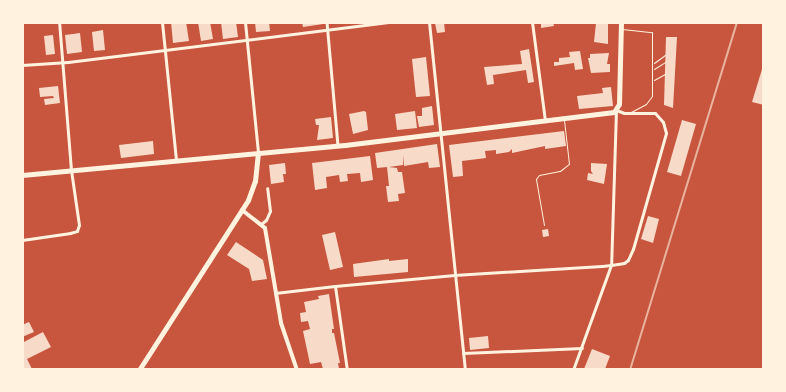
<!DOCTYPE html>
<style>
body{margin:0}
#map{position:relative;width:786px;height:392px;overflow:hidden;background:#c8553d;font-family:"Titillium Web",sans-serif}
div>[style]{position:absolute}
.building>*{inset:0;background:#f7dbc8}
.service>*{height:1px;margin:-0.5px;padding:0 0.5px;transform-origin:0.5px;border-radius:0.5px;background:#fff3e0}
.pedestrian>*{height:2.5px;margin:-1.25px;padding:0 1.25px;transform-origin:1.25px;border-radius:1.25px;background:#fff3e0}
.minor>*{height:3px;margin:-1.5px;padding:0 1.5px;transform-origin:1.5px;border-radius:1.5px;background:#fff3e0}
.tertiary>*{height:4px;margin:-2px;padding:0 2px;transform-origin:2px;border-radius:2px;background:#fff3e0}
.primary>*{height:5px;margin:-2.5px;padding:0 2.5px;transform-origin:2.5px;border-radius:2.5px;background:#fff3e0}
.rail>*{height:2px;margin:-1px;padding:0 1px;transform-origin:1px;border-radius:1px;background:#e9b49f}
span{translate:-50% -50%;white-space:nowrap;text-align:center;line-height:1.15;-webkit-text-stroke:4px #fff3e0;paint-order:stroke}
.frame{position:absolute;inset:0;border:24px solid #fff3e0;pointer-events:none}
</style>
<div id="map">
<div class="building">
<i style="clip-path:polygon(171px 22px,186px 22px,189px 41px,173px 43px)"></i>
<i style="clip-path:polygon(198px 22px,210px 22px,213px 39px,201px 41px)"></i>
<i style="clip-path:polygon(221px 22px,236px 22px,238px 37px,223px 39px)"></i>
<i style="clip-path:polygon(255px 22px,269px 22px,270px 31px,256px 32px)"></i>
<i style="clip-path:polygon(302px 22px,323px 22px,323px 24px,303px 27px)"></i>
<i style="clip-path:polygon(444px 22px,445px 32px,437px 33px,435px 23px)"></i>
<i style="clip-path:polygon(541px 22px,553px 22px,554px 26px,541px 28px)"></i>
<i style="clip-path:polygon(596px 23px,608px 24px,608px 44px,594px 42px)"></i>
<i style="clip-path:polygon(103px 30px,105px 50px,94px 51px,92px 32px)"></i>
<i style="clip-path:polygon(80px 33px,82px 52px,67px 54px,65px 35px)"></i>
<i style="clip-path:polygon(53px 35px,55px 54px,46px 55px,44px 36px)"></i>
<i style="clip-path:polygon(666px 37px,677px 37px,673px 108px,664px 105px)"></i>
<i style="clip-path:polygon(529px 49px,534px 82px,528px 83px,526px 70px,493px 75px,494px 84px,487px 85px,484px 67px,522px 64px,520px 51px)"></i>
<i style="clip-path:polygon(580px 51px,583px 69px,575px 70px,574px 63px,554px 66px,554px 62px,559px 62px,559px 58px,570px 57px,569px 52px)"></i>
<i style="clip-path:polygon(609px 53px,607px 64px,610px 64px,610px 72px,591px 73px,588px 58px,590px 58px,590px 54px)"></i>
<i style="clip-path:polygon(426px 57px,430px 96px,416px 97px,412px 59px)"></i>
<i style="clip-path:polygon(763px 66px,764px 66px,764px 105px,752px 102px)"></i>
<i style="clip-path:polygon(58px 86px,60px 103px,45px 105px,44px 99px,54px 98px,53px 96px,40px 97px,39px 88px)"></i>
<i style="clip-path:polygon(611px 87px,613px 106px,579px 109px,577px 96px,603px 93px,602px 88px)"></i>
<i style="clip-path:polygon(432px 106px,434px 125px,419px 127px,417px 116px,422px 116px,422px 108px)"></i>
<i style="clip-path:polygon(364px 111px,366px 112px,368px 130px,353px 134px,349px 114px)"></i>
<i style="clip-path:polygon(415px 111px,417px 128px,397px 130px,395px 114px)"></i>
<i style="clip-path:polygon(331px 117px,333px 138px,317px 140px,319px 125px,316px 125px,315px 119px)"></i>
<i style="clip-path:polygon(682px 120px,696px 124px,681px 176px,667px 172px)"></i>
<i style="clip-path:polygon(564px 131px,566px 146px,545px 149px,545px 146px,512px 153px,512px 149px,509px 152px,496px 154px,496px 150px,485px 151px,486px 158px,462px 161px,463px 176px,453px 177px,449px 145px)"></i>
<i style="clip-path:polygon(153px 141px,154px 154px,121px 158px,119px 145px)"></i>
<i style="clip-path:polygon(437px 144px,440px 167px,429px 168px,428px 162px,404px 166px,403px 155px,403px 165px,389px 167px,397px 168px,398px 172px,402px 172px,405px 193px,398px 194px,399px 201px,388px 202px,386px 186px,389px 186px,387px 167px,377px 168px,375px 153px)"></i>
<i style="clip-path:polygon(370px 156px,373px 180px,361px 182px,360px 173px,347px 174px,348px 181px,340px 182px,339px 175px,326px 177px,327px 188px,315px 190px,312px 163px)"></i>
<i style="clip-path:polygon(285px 163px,286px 174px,283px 174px,284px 182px,271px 184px,269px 165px)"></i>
<i style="clip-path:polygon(591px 163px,607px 164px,604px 184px,587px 180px,588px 173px,593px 174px,591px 171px)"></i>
<i style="clip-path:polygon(648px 216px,659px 219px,653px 243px,641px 239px)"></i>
<i style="clip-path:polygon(548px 229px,549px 236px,543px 237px,542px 230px)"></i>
<i style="clip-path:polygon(335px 232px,343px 267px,330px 270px,322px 235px)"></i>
<i style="clip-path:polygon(236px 242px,263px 260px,267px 279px,252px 281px,249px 269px,227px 255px)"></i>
<i style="clip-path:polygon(389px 259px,389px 261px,408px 259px,408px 272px,354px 277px,353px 264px)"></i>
<i style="clip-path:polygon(329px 294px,334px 329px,332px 329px,332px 333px,334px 333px,340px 363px,338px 363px,339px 369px,323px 369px,321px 362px,310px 364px,303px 331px,310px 329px,308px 321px,301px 322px,300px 313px,306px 312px,304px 302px,319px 299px,318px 296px)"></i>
<i style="clip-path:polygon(29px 322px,34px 332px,22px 337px,22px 325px)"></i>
<i style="clip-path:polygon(43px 332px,51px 347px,27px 359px,32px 369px,22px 369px,22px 343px)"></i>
<i style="clip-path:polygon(488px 336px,489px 348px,470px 350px,469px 338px)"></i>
<i style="clip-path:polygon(592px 349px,610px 356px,605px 369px,584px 369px)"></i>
</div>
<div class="service">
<i style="left:622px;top:29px;width:30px;rotate:6deg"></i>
<i style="left:652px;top:32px;width:64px;rotate:90deg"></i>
<i style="left:652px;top:96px;width:10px;rotate:127deg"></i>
<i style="left:646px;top:104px;width:17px;rotate:152deg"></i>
<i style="left:654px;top:63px;width:14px;rotate:-36deg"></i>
<i style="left:654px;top:69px;width:13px;rotate:-32deg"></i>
<i style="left:654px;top:80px;width:13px;rotate:-29deg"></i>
<i style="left:544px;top:225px;width:47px;rotate:-99.9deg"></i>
<i style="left:536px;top:179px;width:5px;rotate:-53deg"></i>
<i style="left:539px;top:175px;width:21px;rotate:-11deg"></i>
<i style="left:560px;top:171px;width:11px;rotate:-38deg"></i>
<i style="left:569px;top:164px;width:44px;rotate:-96.5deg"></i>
</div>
<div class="pedestrian">
<i style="left:327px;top:22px;width:123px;rotate:84.9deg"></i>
</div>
<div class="minor">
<i style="left:162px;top:22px;width:139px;rotate:84.2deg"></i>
<i style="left:245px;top:22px;width:132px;rotate:84.3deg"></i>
<i style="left:429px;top:22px;width:350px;rotate:84.1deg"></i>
<i style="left:532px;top:22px;width:100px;rotate:82.5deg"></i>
<i style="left:22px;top:65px;width:46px;rotate:-3.7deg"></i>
<i style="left:68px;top:62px;width:325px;rotate:-7.1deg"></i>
<i style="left:261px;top:224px;width:6px;rotate:-39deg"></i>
<i style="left:266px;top:220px;width:10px;rotate:-66deg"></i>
<i style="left:270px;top:211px;width:23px;rotate:-97deg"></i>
<i style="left:22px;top:240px;width:49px;rotate:-8.3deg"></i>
<i style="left:70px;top:233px;width:7px;rotate:-16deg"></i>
<i style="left:77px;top:231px;width:6px;rotate:-72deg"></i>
<i style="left:79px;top:225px;width:56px;rotate:-98.3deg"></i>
<i style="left:71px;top:170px;width:148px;rotate:-94.6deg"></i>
<i style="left:335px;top:286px;width:120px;rotate:-5.3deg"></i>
<i style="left:454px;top:275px;width:148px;rotate:-3.5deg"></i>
<i style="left:602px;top:266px;width:9px;rotate:-6deg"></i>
<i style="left:611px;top:265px;width:7px;rotate:-8deg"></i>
<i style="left:618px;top:264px;width:6px;rotate:-9deg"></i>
<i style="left:624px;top:263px;width:5px;rotate:-37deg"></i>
<i style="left:628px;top:260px;width:12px;rotate:-66deg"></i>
<i style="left:633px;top:249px;width:121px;rotate:-74.1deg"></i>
<i style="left:666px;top:133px;width:11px;rotate:-105deg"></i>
<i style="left:663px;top:122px;width:12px;rotate:-132deg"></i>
<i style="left:655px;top:113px;width:31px;rotate:180deg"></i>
<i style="left:624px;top:113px;width:9px;rotate:-159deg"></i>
<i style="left:616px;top:110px;width:155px;rotate:91.8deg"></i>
<i style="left:611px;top:265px;width:112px;rotate:109.9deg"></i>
<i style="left:275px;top:293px;width:60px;rotate:-6.7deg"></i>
<i style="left:335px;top:286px;width:85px;rotate:81.9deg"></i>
<i style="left:463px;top:353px;width:119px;rotate:-2.4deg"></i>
</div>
<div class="tertiary">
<i style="left:242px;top:210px;width:29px;rotate:38deg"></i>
<i style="left:265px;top:228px;width:96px;rotate:80.4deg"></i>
<i style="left:281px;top:323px;width:50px;rotate:71.2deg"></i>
</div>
<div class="primary">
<i style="left:22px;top:175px;width:324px;rotate:-5.3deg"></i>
<i style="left:345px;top:145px;width:271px;rotate:-7deg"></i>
<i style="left:614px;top:112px;width:9px;rotate:-58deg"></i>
<i style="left:619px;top:104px;width:82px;rotate:-88.6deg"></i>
<i style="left:139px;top:370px;width:202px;rotate:-57.3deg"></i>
<i style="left:248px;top:200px;width:20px;rotate:-70deg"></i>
<i style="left:255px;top:181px;width:27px;rotate:-84deg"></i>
</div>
<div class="rail">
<i style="left:630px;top:370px;width:364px;rotate:-72.9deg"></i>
</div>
<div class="frame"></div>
</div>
